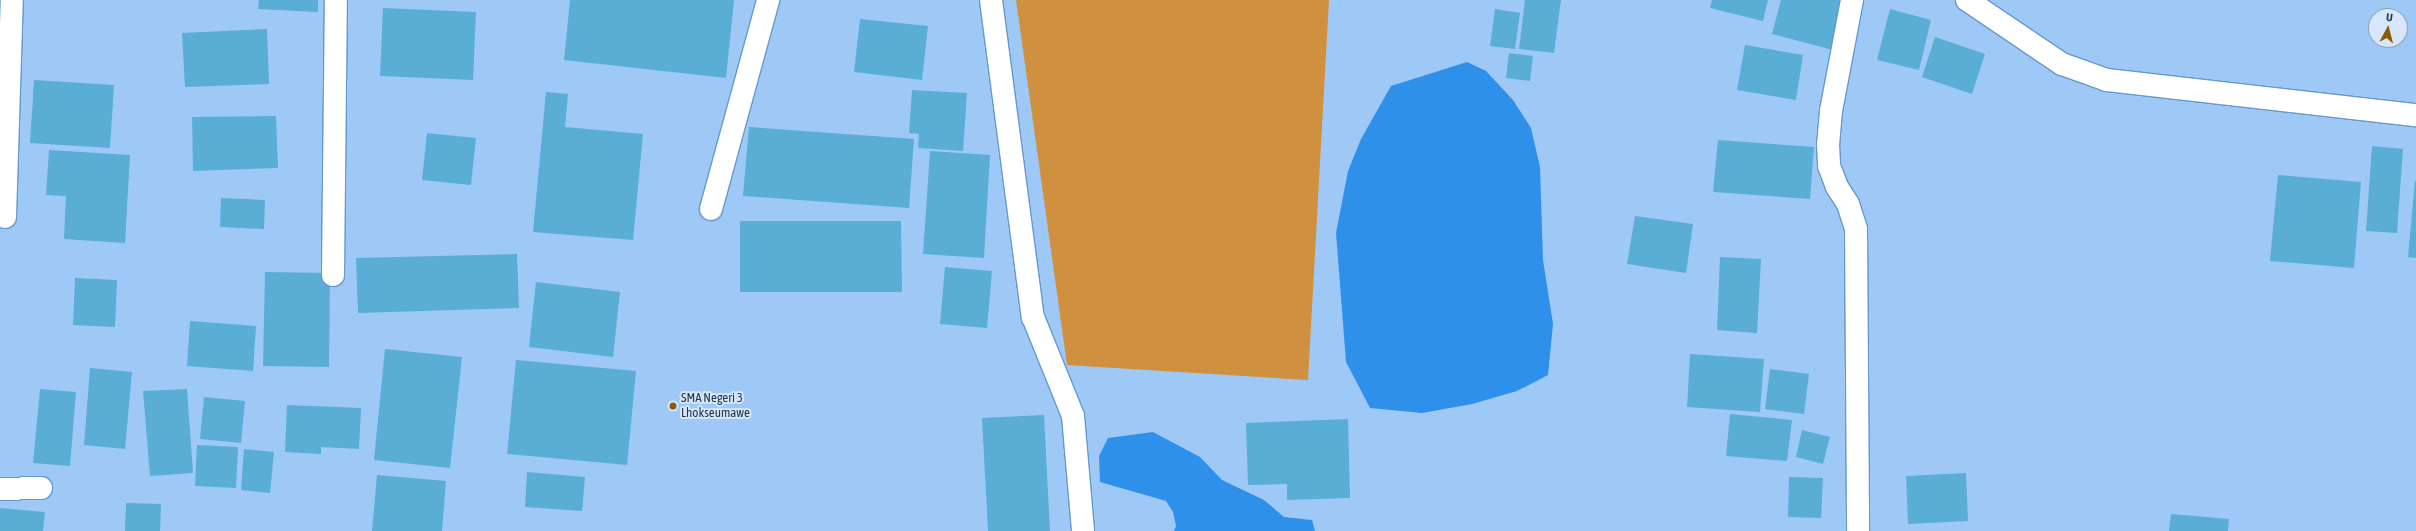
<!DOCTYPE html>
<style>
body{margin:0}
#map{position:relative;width:2416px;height:531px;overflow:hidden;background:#9ec9f7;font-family:"Asap Condensed",sans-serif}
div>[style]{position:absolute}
.green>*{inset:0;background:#cf913f}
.water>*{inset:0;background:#2f90eb}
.building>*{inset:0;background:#5aadd5}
.roads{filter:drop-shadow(1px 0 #6498cf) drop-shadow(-1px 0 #6498cf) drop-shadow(0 1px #6498cf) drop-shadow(0 -1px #6498cf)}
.street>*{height:22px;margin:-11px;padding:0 11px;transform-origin:11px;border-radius:11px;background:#fff}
.dots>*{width:11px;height:11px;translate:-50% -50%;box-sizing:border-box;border:2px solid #d7e7f9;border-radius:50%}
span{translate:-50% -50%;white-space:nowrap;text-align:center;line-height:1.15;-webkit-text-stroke:4px #d7e7f9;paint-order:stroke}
.poi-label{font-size:13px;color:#22384f}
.left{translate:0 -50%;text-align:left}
.north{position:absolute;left:2368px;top:8px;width:40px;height:40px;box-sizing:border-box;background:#d7e7f9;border:1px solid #8fa1b5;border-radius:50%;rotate:7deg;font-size:11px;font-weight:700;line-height:16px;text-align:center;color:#22384f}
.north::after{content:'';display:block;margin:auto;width:14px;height:18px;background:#8c5a05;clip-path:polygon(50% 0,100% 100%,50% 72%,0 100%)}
</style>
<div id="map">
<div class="green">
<i style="clip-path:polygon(1016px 0,1329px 0,1308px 380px,1067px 365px)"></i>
</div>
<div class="water">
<i style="clip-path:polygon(1467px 62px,1486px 71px,1513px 100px,1531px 128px,1540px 167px,1543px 260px,1553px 324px,1548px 375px,1517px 391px,1472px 404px,1422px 413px,1370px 408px,1346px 362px,1336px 233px,1348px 171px,1361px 139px,1391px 86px)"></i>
<i style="clip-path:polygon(1153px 432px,1200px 457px,1222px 480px,1264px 500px,1284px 517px,1312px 520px,1315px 531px,1174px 531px,1176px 526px,1173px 512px,1166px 501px,1100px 482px,1099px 456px,1108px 438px)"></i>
</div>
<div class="building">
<i style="clip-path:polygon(259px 0,318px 0,318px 12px,258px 9px)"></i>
<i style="clip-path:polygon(570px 0,734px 0,726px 78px,564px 60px)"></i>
<i style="clip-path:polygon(1525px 0,1561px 0,1554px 53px,1519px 49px)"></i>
<i style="clip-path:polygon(1712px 0,1768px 0,1763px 21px,1710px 8px)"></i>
<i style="clip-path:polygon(1781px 0,1850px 0,1837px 51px,1772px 34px)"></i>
<i style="clip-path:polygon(383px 8px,476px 12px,473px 80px,380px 76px)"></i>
<i style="clip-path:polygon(1495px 9px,1520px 13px,1515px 49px,1490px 46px)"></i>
<i style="clip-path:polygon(1890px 9px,1931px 20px,1919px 70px,1877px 60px)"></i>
<i style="clip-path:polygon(860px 19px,928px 26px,922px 80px,854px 72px)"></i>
<i style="clip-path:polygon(267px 29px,269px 84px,185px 87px,182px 33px)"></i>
<i style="clip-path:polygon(1935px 37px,1985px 54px,1972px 94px,1922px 77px)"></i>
<i style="clip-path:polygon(1745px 45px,1803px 55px,1796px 100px,1737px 90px)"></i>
<i style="clip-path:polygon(1509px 53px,1533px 56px,1530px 81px,1506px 78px)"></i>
<i style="clip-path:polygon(34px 80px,114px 85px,110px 148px,30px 143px)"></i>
<i style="clip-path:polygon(912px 90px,967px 93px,963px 151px,918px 148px,919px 134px,909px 133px)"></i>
<i style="clip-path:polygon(546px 92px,568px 94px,565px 127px,643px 134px,633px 240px,533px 232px)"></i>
<i style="clip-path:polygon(276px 116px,278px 168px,193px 171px,192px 117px)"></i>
<i style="clip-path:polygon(749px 127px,914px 139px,909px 208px,743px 196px)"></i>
<i style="clip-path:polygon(427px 133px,476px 138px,471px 185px,422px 180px)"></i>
<i style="clip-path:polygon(1718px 140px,1814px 147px,1810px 199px,1713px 192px)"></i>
<i style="clip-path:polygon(2372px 146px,2403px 149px,2397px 233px,2366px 231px)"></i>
<i style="clip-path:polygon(49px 150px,130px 155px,125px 243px,64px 239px,66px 196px,46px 195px)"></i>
<i style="clip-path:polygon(930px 151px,990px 155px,984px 258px,923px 254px)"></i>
<i style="clip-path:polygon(2278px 175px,2361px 182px,2354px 268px,2270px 261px)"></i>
<i style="clip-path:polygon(2415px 181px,2416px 181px,2416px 258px,2408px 257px)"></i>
<i style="clip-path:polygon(221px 198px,265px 200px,264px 229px,220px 227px)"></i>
<i style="clip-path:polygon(1635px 216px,1693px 224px,1686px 273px,1627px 264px)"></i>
<i style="clip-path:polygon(740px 221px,901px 221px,902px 292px,740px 292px)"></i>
<i style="clip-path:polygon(517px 254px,519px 308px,358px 313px,356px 258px)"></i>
<i style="clip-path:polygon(1720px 257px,1761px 259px,1757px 333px,1717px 330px)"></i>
<i style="clip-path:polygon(945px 267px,992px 271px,987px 328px,940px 324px)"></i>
<i style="clip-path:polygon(265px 272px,330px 273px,329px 367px,263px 366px)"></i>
<i style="clip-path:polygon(75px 278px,117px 280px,115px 327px,73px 325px)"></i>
<i style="clip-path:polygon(536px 282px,620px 292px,613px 357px,529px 347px)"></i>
<i style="clip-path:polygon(190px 321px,256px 326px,253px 371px,187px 366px)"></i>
<i style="clip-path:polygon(385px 349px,462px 357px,450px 468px,374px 460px)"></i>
<i style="clip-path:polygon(1690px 354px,1764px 359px,1760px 412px,1687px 407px)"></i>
<i style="clip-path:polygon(516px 360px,636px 371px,627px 465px,507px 454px)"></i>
<i style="clip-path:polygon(90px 368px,132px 372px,125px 449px,84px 445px)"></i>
<i style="clip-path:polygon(1770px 369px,1809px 374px,1804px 414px,1765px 409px)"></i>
<i style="clip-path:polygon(40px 389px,76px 392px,70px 466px,33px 463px)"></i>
<i style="clip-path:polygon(187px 389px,193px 473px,150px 476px,143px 391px)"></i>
<i style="clip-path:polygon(204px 397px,245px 401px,241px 443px,200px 439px)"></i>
<i style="clip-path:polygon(287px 405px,361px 408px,359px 449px,321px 447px,321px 454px,285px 452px)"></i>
<i style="clip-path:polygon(1730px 414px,1792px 420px,1787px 461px,1726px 456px)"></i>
<i style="clip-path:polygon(1044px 415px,1050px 531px,988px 531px,982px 418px)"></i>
<i style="clip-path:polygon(1348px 419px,1350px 498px,1287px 500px,1287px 484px,1248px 485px,1246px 423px)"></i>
<i style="clip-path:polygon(1802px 430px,1830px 437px,1823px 464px,1796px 457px)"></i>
<i style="clip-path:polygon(197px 445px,238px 447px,236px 488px,195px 486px)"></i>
<i style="clip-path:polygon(244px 449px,274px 452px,270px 493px,241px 490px)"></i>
<i style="clip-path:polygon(527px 472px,585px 477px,582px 511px,525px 507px)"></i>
<i style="clip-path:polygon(1966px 473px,1968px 521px,1908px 524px,1906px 476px)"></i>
<i style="clip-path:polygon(377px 475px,446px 481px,442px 531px,372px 531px)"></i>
<i style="clip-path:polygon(1789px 477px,1823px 478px,1821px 518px,1788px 517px)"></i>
<i style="clip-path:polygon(126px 503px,161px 504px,160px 531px,125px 531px)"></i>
<i style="clip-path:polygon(0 508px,45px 512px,43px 531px,0 531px)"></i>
<i style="clip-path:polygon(2171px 514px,2229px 519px,2228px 531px,2169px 531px)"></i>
</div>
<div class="roads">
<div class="street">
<i style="left:991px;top:0;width:320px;rotate:82.5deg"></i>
<i style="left:1033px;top:317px;width:107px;rotate:68deg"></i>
<i style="left:1073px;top:416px;width:115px;rotate:85deg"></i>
<i style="left:1852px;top:0;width:113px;rotate:100.7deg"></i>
<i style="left:1831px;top:111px;width:33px;rotate:95deg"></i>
<i style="left:1828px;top:144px;width:22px;rotate:87deg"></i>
<i style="left:1829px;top:166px;width:22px;rotate:69deg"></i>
<i style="left:1837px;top:187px;width:20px;rotate:57deg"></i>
<i style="left:1848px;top:204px;width:26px;rotate:72deg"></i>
<i style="left:1856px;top:229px;width:302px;rotate:89.6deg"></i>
<i style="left:1967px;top:0;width:115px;rotate:34deg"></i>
<i style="left:2062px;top:64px;width:48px;rotate:19.6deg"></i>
<i style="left:2107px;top:80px;width:311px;rotate:6.5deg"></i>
<i style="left:711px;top:209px;width:217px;rotate:-74.7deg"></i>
<i style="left:5px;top:217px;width:217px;rotate:-88.2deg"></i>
<i style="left:333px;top:275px;width:275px;rotate:-89.4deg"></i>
<i style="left:0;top:489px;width:41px;rotate:-1.4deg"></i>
</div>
</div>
<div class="dots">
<i style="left:673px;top:406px;background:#8c5a05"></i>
</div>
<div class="poi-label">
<span class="left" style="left:681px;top:406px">SMA Negeri 3<br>Lhokseumawe</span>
</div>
<div class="north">U</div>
</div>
